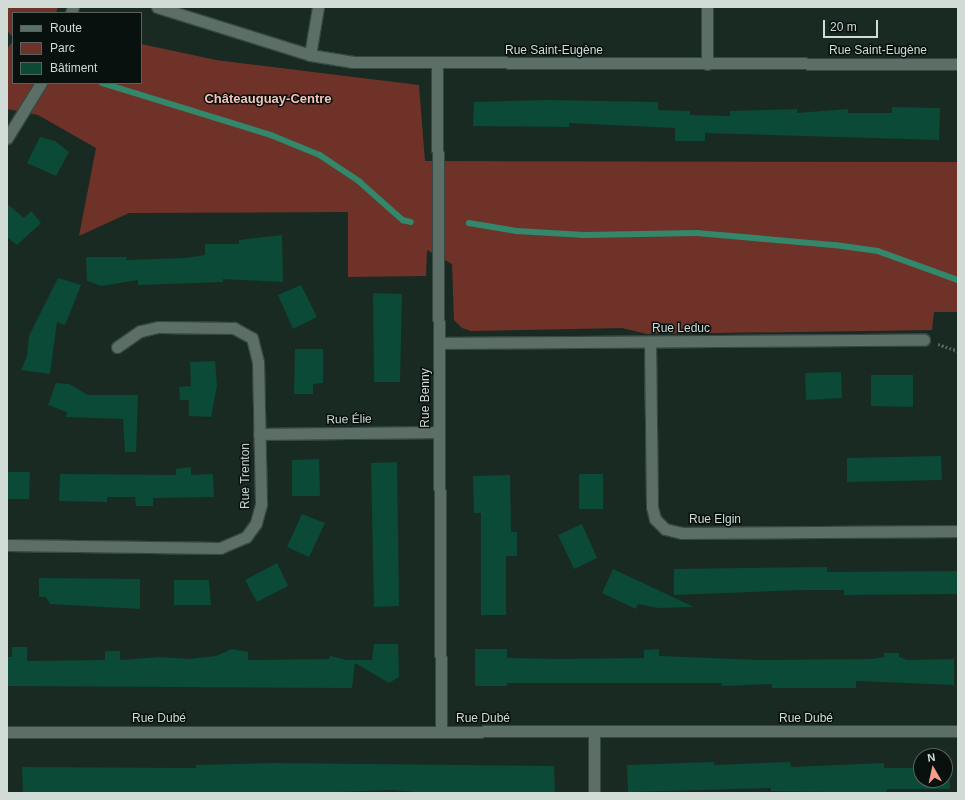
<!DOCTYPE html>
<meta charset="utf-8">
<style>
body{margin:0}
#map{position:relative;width:965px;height:800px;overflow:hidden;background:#192a23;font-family:Arial,sans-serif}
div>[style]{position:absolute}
.green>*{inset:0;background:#6f3229}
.stream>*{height:5.5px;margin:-2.75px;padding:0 2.75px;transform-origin:2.75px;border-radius:2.75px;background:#33876b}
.building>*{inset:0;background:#0a4a37}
.path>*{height:2.5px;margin-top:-1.25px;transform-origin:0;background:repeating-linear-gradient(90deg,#586760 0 2px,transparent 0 4px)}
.roads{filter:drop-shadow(1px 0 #394741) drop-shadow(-1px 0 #394741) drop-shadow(0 1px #394741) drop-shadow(0 -1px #394741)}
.minor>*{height:11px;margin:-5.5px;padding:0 5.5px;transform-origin:5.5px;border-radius:5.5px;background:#5c6f67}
.tertiary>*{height:11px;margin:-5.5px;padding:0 5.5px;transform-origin:5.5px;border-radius:5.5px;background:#5c6f67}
span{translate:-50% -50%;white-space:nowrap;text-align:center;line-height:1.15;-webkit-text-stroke:3px #09110e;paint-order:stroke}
.street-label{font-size:12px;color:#d1dcd7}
.neighbourhood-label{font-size:13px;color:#f6c3ba;font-weight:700}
.frame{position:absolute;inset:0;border:8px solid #d1dcd7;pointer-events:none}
.legend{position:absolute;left:12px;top:12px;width:130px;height:72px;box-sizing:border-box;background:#09110e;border:1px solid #59625e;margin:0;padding:5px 7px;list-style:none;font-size:12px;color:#d1dcd7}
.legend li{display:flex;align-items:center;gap:8px;height:20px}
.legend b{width:20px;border:1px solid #59625e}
.north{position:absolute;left:913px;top:748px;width:40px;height:40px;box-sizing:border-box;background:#09110e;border:1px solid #59625e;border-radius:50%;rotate:351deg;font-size:11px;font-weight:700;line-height:16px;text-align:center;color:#d1dcd7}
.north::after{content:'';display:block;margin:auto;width:14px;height:18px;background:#f59d8e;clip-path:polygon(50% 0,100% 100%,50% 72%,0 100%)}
.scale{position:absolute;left:823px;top:20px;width:55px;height:18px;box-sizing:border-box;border:2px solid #d1dcd7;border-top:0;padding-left:5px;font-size:12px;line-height:14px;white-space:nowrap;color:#d1dcd7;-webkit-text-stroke:3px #09110e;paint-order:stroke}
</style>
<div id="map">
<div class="green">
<i style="clip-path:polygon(7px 7px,58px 7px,56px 13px,13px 13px,13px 37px,7px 31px)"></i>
<i style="clip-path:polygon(13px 41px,13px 83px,141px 83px,141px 44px,216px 60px,419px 85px,425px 161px,958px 162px,958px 312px,934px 312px,932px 330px,647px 334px,622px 328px,471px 331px,462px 328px,454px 320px,452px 264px,427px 250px,426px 276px,348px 277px,348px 212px,129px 213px,79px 236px,96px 148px,38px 115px,7px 109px,7px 49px)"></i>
</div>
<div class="stream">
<i style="left:102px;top:83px;width:177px;rotate:17.1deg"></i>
<i style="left:271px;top:135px;width:53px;rotate:22.2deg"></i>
<i style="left:320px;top:155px;width:47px;rotate:33.7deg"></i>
<i style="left:359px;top:181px;width:59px;rotate:41.6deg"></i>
<i style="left:403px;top:220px;width:8px;rotate:14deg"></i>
<i style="left:469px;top:223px;width:49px;rotate:9.5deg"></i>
<i style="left:517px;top:231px;width:67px;rotate:3.4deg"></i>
<i style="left:584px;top:235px;width:113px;rotate:-1deg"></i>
<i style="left:697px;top:233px;width:139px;rotate:5deg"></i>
<i style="left:835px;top:245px;width:43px;rotate:7.9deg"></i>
<i style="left:878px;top:251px;width:85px;rotate:19.9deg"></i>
</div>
<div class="building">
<i style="clip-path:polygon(546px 100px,658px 102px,658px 110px,690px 111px,690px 115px,730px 116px,730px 111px,797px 109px,797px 113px,848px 109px,848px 113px,892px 113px,892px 107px,940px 108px,939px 140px,705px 133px,705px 141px,675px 141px,675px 128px,569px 123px,569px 127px,473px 126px,474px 102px)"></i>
<i style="clip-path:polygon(40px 137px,55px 141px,69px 152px,56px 176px,27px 163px)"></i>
<i style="clip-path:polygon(7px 204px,24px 218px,31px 211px,41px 223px,17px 245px,7px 237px)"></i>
<i style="clip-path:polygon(282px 235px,283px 282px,223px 279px,223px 282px,138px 285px,138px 280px,101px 286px,87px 281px,86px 257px,127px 257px,126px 260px,186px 258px,205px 255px,205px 244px,239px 244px,239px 240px)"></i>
<i style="clip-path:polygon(58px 278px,81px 285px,65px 325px,57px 322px,50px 374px,21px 370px,27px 356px,29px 336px)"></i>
<i style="clip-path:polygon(301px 285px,317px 317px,293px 329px,278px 295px)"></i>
<i style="clip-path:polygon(373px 293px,402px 294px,400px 382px,374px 382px)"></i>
<i style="clip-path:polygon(295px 349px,323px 349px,323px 383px,313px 384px,313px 394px,294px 394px)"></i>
<i style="clip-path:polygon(215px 361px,217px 386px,211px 417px,189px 416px,189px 400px,180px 400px,179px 387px,191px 386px,190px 362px)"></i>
<i style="clip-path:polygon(841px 372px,842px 398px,806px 400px,805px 373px)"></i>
<i style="clip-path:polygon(871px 375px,913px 375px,913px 407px,871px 406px)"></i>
<i style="clip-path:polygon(56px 383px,69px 384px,88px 395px,138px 395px,136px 452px,125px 452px,123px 419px,66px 417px,67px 412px,48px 405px)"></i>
<i style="clip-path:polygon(941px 456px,942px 480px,847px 482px,847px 458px)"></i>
<i style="clip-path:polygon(319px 459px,320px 496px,292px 496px,292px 460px)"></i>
<i style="clip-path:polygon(397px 462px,399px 606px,374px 607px,371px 463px)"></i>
<i style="clip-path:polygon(191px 467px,191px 475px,213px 474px,214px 497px,153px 498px,153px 506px,136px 506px,135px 497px,107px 497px,107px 502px,59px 501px,60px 474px,176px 475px,176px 469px)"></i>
<i style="clip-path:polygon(7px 472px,30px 472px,29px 499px,7px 499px)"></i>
<i style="clip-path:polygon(579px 474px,603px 474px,603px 509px,579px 509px)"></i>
<i style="clip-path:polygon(510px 475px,511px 532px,517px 532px,517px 556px,506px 556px,506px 615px,481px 615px,481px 513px,474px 513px,473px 476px)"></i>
<i style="clip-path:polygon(302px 514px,325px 523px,309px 557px,287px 547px)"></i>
<i style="clip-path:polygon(582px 524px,597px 558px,574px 569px,558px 535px)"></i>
<i style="clip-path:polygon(277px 563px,288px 586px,257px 602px,245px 580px)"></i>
<i style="clip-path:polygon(827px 567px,827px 572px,958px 571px,958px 594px,844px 595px,844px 590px,803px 590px,674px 595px,674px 569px)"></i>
<i style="clip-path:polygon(613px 569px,694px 607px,659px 608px,638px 604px,636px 609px,602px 593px)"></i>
<i style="clip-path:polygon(39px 578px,140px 579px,140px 609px,50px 604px,46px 597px,39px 597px)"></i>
<i style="clip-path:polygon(174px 580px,209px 580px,211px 605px,174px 605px)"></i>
<i style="clip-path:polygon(374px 644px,398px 644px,399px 677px,389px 683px,355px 663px,352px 688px,7px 686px,7px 657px,12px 657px,12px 647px,27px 647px,27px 661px,105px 660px,105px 651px,120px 651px,120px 660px,160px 657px,189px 659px,216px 656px,232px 649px,248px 652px,248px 660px,329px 659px,330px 656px,347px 660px,372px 660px)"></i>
<i style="clip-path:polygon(475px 649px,507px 649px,507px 658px,559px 659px,644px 658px,644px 650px,659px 649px,659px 656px,760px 660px,871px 659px,884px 657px,884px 653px,899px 653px,899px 657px,907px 660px,954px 659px,954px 685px,856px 681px,856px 688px,772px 688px,772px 684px,722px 686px,722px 683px,507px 683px,507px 686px,475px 686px)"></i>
<i style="clip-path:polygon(714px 762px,714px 765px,790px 762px,791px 767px,884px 763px,884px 768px,914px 768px,914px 765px,921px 765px,921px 780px,945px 780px,945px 764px,949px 764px,950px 789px,887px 789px,886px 793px,771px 791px,771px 788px,628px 792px,627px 765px)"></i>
<i style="clip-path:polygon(271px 763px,554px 766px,555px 793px,427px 793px,392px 790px,310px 793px,23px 793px,22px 767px,196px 768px,196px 765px)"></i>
</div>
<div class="path">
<i style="left:938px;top:344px;width:21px;rotate:19deg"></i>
</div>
<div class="roads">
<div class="minor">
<i style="left:310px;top:55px;width:49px;rotate:-80.5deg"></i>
<i style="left:437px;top:64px;width:668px;rotate:89.66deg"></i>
<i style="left:707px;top:64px;width:57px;rotate:-90deg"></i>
<i style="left:650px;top:342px;width:165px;rotate:89.3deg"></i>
<i style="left:652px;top:507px;width:12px;rotate:76deg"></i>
<i style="left:655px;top:519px;width:14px;rotate:45deg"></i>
<i style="left:665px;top:529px;width:18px;rotate:13deg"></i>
<i style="left:683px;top:533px;width:275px;rotate:-0.4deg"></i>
<i style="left:439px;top:343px;width:485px;rotate:-0.4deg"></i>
<i style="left:259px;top:434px;width:180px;rotate:-0.6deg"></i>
<i style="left:7px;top:545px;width:213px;rotate:0.8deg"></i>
<i style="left:220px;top:548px;width:28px;rotate:-23deg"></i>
<i style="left:246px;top:537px;width:17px;rotate:-54deg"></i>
<i style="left:256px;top:523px;width:20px;rotate:-75deg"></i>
<i style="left:261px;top:504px;width:142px;rotate:-91.2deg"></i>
<i style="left:258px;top:362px;width:25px;rotate:-104deg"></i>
<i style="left:252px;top:338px;width:21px;rotate:-151deg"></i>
<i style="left:234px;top:328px;width:76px;rotate:-179.2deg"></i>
<i style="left:158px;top:327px;width:18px;rotate:167deg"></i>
<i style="left:140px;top:331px;width:28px;rotate:145deg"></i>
<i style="left:7px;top:732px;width:951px;rotate:-0.06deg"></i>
<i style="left:594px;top:733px;width:60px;rotate:90deg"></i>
</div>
<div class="tertiary">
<i style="left:157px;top:7px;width:160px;rotate:17.4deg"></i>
<i style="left:310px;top:55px;width:44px;rotate:9.2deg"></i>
<i style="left:353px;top:62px;width:605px;rotate:0.19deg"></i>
<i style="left:71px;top:13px;width:6px;rotate:-72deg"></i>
<i style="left:7px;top:138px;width:65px;rotate:-58.3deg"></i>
</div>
</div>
<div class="street-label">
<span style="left:554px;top:51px">Rue Saint-Eugène</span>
<span style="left:878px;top:51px">Rue Saint-Eugène</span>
<span style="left:681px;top:329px">Rue Leduc</span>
<span style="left:426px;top:398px;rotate:-90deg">Rue Benny</span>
<span style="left:349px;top:420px;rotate:-1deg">Rue Élie</span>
<span style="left:246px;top:476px;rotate:-90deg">Rue Trenton</span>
<span style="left:715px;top:520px">Rue Elgin</span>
<span style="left:159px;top:719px">Rue Dubé</span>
<span style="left:483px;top:719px">Rue Dubé</span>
<span style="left:806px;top:719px">Rue Dubé</span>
</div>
<div class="neighbourhood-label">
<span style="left:268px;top:99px">Châteauguay-Centre</span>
</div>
<div class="frame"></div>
<ul class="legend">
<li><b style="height:5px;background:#5c6f67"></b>Route</li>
<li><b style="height:11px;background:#6f3229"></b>Parc</li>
<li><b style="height:11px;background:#0a4a37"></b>Bâtiment</li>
</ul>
<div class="north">N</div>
<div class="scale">20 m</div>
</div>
